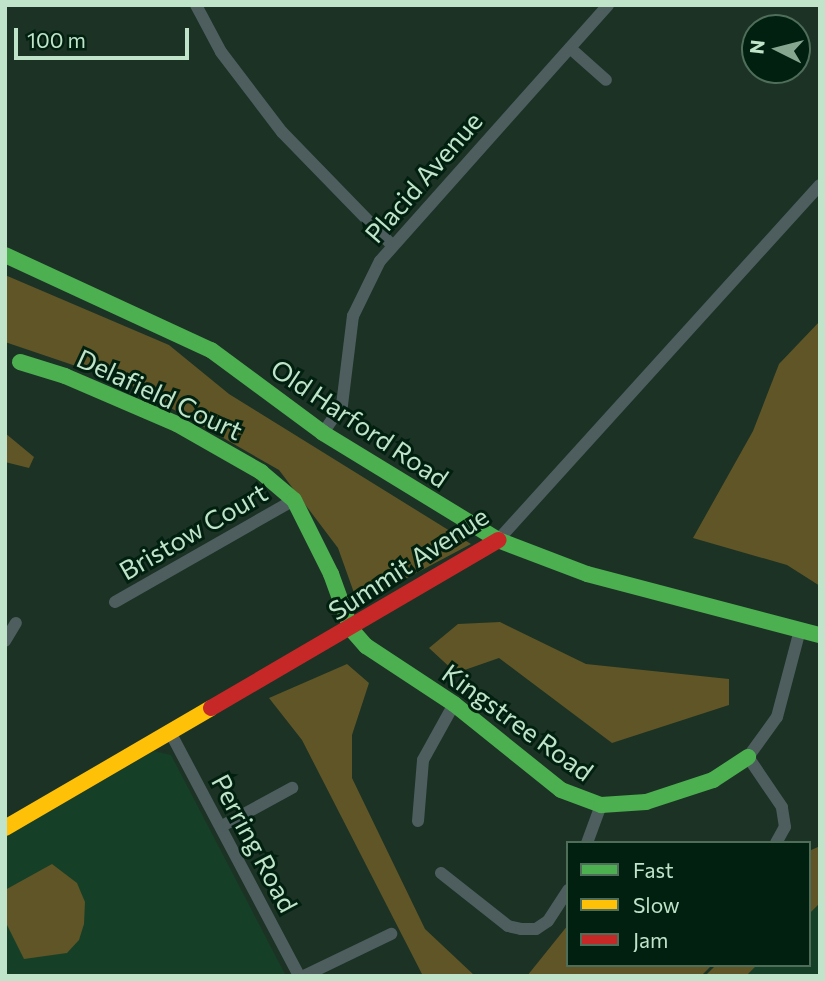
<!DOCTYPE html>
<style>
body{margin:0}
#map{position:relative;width:825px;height:981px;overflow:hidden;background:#1c3225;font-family:Commissioner,sans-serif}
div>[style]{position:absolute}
.built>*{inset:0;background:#163f27}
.green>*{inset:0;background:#5f5526}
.street>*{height:12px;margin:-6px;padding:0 6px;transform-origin:6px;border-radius:6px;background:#4e5e5f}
.fast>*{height:16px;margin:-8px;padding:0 8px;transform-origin:8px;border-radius:8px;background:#4caf50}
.slow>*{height:16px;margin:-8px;padding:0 8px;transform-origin:8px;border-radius:8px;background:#ffc107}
.jam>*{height:16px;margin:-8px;padding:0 8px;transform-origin:8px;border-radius:8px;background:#c62828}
span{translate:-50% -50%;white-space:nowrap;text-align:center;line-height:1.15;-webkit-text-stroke:6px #02200f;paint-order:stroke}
.street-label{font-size:26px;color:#bfe4ca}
.frame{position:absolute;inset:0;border:7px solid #bfe4ca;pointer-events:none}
.legend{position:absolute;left:566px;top:841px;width:245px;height:126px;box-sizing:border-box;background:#02200f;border:2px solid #4e6e5a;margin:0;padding:9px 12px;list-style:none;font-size:21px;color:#bfe4ca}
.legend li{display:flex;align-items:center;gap:14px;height:35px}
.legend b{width:35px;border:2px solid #4e6e5a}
.north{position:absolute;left:741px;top:14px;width:70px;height:70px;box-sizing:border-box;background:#02200f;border:2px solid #4e6e5a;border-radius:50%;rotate:276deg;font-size:19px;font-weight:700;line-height:28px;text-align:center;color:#bfe4ca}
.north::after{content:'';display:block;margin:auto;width:24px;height:32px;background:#86a690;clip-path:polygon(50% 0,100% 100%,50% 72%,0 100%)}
.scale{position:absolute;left:14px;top:28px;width:175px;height:32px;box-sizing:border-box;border:4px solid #bfe4ca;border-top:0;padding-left:9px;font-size:21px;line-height:24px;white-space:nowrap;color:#bfe4ca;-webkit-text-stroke:5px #02200f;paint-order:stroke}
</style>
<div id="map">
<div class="built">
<i style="clip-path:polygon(154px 751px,171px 755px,286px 976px,5px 976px,5px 837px)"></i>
<i style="clip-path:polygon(820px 903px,820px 976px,746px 976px,757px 965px,809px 965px,809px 914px)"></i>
</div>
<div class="green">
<i style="clip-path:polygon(5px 275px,169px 345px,229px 394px,471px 544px,358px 604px,338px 548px,279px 470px,129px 384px,5px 342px)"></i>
<i style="clip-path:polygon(820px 321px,820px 586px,787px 565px,693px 538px,753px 431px,779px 364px)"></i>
<i style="clip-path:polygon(5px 433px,34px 457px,29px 468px,5px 462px)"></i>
<i style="clip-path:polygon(500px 622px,586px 664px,729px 679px,729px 705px,612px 743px,499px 658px,456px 673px,429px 648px,458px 624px)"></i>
<i style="clip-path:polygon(347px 664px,369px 683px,352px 735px,352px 778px,425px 929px,475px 976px,423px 976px,302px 740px,269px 698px)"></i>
<i style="clip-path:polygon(820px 846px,820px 903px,809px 914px,809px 851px)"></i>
<i style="clip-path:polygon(52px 864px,77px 883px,85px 902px,84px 924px,79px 940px,67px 953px,24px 959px,5px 921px,5px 890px)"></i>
<i style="clip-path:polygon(568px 925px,568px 965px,712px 965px,701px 976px,527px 976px)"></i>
<i style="clip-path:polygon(716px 965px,757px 965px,746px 976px,705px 976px)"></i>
</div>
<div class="street">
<i style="left:196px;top:5px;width:53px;rotate:62deg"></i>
<i style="left:221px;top:52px;width:101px;rotate:52.7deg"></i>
<i style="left:282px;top:132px;width:156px;rotate:45.8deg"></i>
<i style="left:570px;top:48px;width:48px;rotate:41.6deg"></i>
<i style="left:323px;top:433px;width:34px;rotate:-56deg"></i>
<i style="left:342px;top:405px;width:90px;rotate:-83deg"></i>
<i style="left:353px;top:316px;width:61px;rotate:-63.9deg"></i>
<i style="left:380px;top:261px;width:343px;rotate:-48.3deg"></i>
<i style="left:498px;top:540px;width:479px;rotate:-47.8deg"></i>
<i style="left:115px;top:602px;width:206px;rotate:-29.7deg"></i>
<i style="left:5px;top:641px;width:21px;rotate:-59deg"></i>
<i style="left:170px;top:732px;width:276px;rotate:62.1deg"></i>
<i style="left:418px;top:821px;width:61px;rotate:-85.3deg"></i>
<i style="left:423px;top:760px;width:64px;rotate:-61deg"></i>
<i style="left:222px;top:826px;width:80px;rotate:-28.5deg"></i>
<i style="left:587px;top:843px;width:40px;rotate:-69.8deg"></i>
<i style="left:776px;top:843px;width:18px;rotate:-61deg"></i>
<i style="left:785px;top:827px;width:20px;rotate:-99deg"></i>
<i style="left:782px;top:807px;width:60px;rotate:-124.2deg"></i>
<i style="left:748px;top:757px;width:49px;rotate:-54.1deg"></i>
<i style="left:777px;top:717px;width:90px;rotate:-75.2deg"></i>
<i style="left:441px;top:873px;width:85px;rotate:38.3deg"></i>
<i style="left:508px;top:926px;width:13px;rotate:13deg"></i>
<i style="left:521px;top:929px;width:15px"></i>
<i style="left:536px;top:929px;width:14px;rotate:-34deg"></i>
<i style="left:548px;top:921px;width:37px;rotate:-57deg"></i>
<i style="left:304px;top:976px;width:97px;rotate:-25.8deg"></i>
</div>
<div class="fast">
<i style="left:5px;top:255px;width:227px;rotate:24.8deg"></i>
<i style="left:211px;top:350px;width:139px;rotate:36.5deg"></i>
<i style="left:323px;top:433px;width:205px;rotate:31.4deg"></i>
<i style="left:498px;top:540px;width:95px;rotate:20.9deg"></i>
<i style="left:587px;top:574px;width:241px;rotate:14.7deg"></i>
<i style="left:20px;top:362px;width:47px;rotate:17.3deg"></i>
<i style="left:65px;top:376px;width:122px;rotate:23.2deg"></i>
<i style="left:177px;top:424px;width:97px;rotate:29.7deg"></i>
<i style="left:261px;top:472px;width:43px;rotate:40.3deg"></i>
<i style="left:294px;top:500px;width:83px;rotate:63.4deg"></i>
<i style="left:331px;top:574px;width:59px;rotate:70deg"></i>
<i style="left:351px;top:629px;width:23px;rotate:49deg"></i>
<i style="left:366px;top:646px;width:105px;rotate:33.4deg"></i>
<i style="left:454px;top:704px;width:137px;rotate:38.8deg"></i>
<i style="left:561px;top:790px;width:43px;rotate:20.6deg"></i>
<i style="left:601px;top:805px;width:45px;rotate:-3.8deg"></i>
<i style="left:646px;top:802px;width:71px;rotate:-18.2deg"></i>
<i style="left:713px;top:780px;width:42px;rotate:-33.3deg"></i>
</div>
<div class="slow">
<i style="left:5px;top:828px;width:238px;rotate:-30.2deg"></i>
</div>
<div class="jam">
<i style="left:211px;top:708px;width:333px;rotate:-30.3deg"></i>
</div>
<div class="street-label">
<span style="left:423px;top:177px;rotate:-49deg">Placid Avenue</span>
<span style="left:160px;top:394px;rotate:25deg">Delafield Court</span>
<span style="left:360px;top:423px;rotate:34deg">Old Harford Road</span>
<span style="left:193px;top:531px;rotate:-30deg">Bristow Court</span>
<span style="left:408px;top:563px;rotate:-33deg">Summit Avenue</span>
<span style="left:518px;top:722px;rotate:36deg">Kingstree Road</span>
<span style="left:255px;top:843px;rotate:62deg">Perring Road</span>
</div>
<div class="frame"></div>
<ul class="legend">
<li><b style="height:9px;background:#4caf50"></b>Fast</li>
<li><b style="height:9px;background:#ffc107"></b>Slow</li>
<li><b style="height:9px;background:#c62828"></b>Jam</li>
</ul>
<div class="north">N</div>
<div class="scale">100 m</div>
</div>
